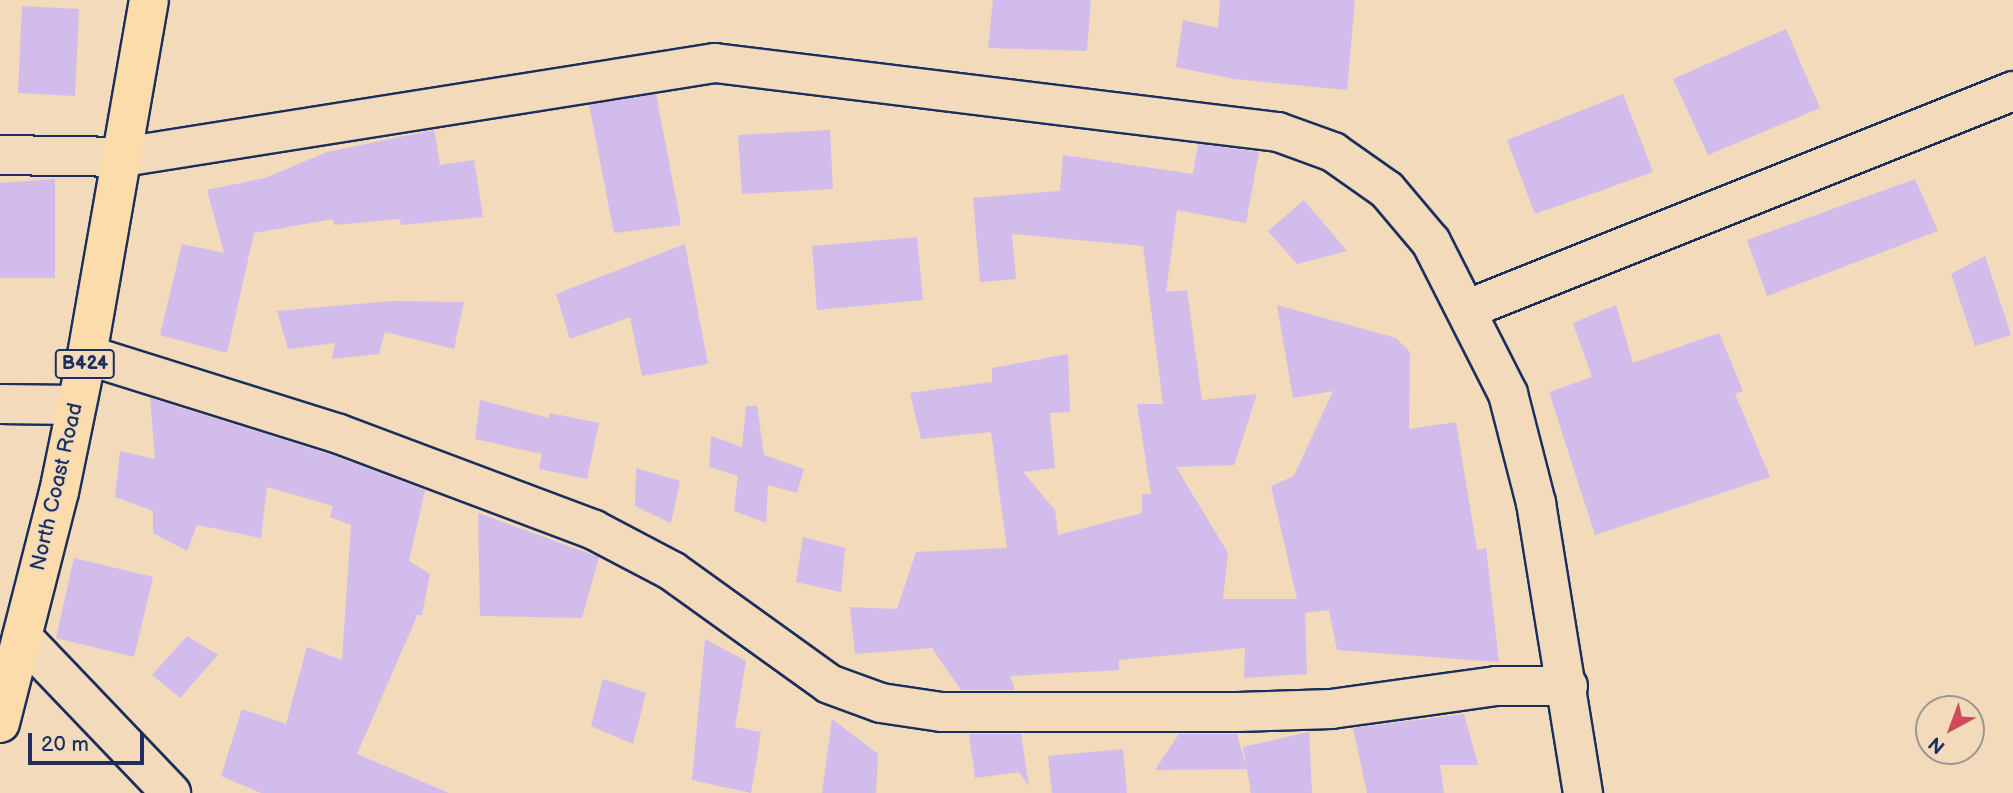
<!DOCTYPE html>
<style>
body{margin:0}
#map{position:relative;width:2013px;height:793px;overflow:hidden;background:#f2daba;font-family:"Balsamiq Sans",sans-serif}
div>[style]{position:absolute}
.building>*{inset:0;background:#d1bcec}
.roads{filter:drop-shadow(2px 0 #1b2f5e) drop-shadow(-2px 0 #1b2f5e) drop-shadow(0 2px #1b2f5e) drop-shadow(0 -2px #1b2f5e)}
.street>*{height:38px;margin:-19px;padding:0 19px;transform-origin:19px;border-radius:19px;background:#f2daba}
.primary>*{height:38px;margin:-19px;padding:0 19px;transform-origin:19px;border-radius:19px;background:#fddcac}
span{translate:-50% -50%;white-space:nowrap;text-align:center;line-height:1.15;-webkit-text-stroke:5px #f2daba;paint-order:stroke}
.shield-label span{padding:2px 5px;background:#f2daba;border:2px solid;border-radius:5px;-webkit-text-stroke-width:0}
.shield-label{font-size:19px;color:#1b2f5e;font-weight:700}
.street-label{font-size:21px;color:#1b2f5e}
.north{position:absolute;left:1915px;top:695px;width:70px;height:70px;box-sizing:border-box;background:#f2daba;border:2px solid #9c9695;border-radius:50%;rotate:221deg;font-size:19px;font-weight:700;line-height:28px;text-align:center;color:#1b2f5e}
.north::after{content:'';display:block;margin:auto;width:24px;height:32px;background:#d1495b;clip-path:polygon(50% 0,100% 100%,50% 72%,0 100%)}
.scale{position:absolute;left:28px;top:733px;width:116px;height:32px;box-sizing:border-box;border:4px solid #1b2f5e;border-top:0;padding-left:9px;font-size:21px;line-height:24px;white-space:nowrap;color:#1b2f5e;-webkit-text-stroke:5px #f2daba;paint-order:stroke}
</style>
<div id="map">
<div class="building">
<i style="clip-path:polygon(993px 0,1091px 0,1087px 51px,988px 48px)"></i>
<i style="clip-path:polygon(1220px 0,1355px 0,1347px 90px,1235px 79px,1176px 67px,1183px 20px,1218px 28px)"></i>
<i style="clip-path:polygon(22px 6px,79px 9px,75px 96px,18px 93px)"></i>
<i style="clip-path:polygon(1786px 29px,1820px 108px,1708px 155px,1673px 79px)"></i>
<i style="clip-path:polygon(656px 94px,681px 225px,614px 233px,589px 105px)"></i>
<i style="clip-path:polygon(1623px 94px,1653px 172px,1535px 214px,1507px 140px)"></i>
<i style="clip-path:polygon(434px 130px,440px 165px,474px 160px,483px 217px,401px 225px,400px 219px,334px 225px,333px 219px,254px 233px,227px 353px,160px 335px,182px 244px,224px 253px,207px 190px,265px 178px,327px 152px)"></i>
<i style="clip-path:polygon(830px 130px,833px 189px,742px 194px,738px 135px)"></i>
<i style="clip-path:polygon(1198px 144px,1259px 152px,1246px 223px,1177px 210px,1166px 292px,1187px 290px,1202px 400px,1257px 394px,1234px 465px,1176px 467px,1228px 553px,1223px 599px,1297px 599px,1271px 486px,1294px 476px,1333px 391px,1293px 398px,1277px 305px,1396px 338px,1410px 352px,1409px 429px,1456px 422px,1477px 550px,1486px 548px,1499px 662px,1337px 650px,1329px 610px,1305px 613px,1307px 674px,1244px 678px,1245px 648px,1119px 660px,1119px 670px,1010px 676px,1015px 690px,961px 690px,932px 648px,855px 654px,850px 607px,897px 609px,916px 552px,1007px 548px,991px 432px,921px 439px,910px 393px,992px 382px,992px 368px,1068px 354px,1070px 412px,1050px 413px,1055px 468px,1023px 472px,1055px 510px,1058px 535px,1142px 513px,1142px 494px,1151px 494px,1137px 404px,1163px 404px,1143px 246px,1012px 234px,1016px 279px,980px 282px,973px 198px,1060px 191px,1063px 155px,1193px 174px)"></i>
<i style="clip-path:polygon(55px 179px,55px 278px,0 278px,0 183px)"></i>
<i style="clip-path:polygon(1915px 179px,1938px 231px,1767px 296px,1747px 240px)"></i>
<i style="clip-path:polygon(1304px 200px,1347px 251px,1297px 264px,1268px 231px)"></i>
<i style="clip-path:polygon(917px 237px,923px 300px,817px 310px,812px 246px)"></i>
<i style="clip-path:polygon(685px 244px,708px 364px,642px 376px,630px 317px,570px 339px,556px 294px)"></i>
<i style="clip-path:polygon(1985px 256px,2011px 335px,1975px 346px,1951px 274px)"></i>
<i style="clip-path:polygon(393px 301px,464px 302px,454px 349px,385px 332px,379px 354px,332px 359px,335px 343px,288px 349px,277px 311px)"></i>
<i style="clip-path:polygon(1616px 305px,1633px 363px,1719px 333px,1743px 391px,1735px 394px,1770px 477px,1595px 535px,1549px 392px,1592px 377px,1573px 323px)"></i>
<i style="clip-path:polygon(150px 398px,332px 455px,425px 490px,409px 561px,430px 574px,422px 615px,413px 615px,417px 616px,357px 754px,449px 793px,261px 793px,221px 776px,242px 709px,286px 724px,307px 647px,342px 660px,351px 525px,330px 517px,333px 506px,267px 487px,261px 538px,197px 525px,187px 551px,153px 533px,153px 511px,115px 497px,120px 451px,155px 459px)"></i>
<i style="clip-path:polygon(480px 400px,549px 418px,550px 413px,599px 423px,587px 479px,539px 469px,542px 454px,475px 439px)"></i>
<i style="clip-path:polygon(746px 406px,757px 406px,764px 455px,804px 469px,797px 493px,768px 485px,766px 523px,734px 511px,738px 476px,709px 467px,711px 436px,742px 447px)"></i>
<i style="clip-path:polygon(636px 468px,680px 481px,671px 523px,635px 506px)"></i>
<i style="clip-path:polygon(478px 513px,599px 557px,582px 618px,480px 616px)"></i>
<i style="clip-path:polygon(803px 537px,845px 548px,841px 592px,796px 582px)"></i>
<i style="clip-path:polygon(74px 558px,153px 577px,134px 657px,56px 638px)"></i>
<i style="clip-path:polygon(187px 636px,218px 655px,180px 698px,152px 675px)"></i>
<i style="clip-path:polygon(705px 639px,746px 661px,735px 727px,761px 732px,751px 793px,692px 780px)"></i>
<i style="clip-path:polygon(603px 679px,646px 693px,633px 744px,591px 726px)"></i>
<i style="clip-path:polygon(1464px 714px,1478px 765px,1440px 765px,1444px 793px,1367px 793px,1353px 728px)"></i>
<i style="clip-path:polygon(832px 719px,878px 754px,876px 793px,822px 793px)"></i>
<i style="clip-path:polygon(1309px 732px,1312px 793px,1251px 793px,1243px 747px)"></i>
<i style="clip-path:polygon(969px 734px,1021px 734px,1029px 786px,1019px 772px,975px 778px)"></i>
<i style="clip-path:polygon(1179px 734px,1237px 734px,1247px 769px,1155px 770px)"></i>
<i style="clip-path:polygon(1123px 749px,1127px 793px,1052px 793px,1048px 756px)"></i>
</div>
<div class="roads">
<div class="street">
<i style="left:0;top:155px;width:123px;rotate:0.9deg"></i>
<i style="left:123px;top:157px;width:599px;rotate:-9.02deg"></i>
<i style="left:715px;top:63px;width:567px;rotate:6.99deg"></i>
<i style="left:1278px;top:132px;width:59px;rotate:20deg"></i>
<i style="left:1333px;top:152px;width:66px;rotate:35.1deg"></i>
<i style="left:1387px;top:190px;width:68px;rotate:49.8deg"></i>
<i style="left:1431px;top:242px;width:170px;rotate:63.1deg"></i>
<i style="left:1508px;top:394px;width:113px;rotate:75.6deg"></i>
<i style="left:1536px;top:503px;width:294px;rotate:80.8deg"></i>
<i style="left:1468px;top:309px;width:587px;rotate:-21.8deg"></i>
<i style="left:87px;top:355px;width:264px;rotate:17.4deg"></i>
<i style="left:339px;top:434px;width:272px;rotate:20.6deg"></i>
<i style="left:594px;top:530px;width:88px;rotate:27.7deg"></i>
<i style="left:672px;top:571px;width:193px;rotate:35.7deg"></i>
<i style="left:829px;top:684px;width:55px;rotate:20.1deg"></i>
<i style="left:881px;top:703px;width:61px;rotate:8.5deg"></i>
<i style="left:941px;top:712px;width:297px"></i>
<i style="left:1238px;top:712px;width:93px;rotate:-1.8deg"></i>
<i style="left:1331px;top:709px;width:167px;rotate:-7.9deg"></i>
<i style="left:1496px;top:686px;width:72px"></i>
<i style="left:0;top:404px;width:75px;rotate:0.8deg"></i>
<i style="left:22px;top:637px;width:216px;rotate:46.3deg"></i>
</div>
<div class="primary">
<i style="left:0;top:723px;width:238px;rotate:-75.7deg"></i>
<i style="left:59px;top:492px;width:140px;rotate:-78.4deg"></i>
<i style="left:87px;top:355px;width:360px;rotate:-80.1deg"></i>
</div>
</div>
<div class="shield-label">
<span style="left:85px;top:364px">B424</span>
</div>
<div class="street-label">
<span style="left:57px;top:487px;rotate:-77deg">North Coast Road</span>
</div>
<div class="north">N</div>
<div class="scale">20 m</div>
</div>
